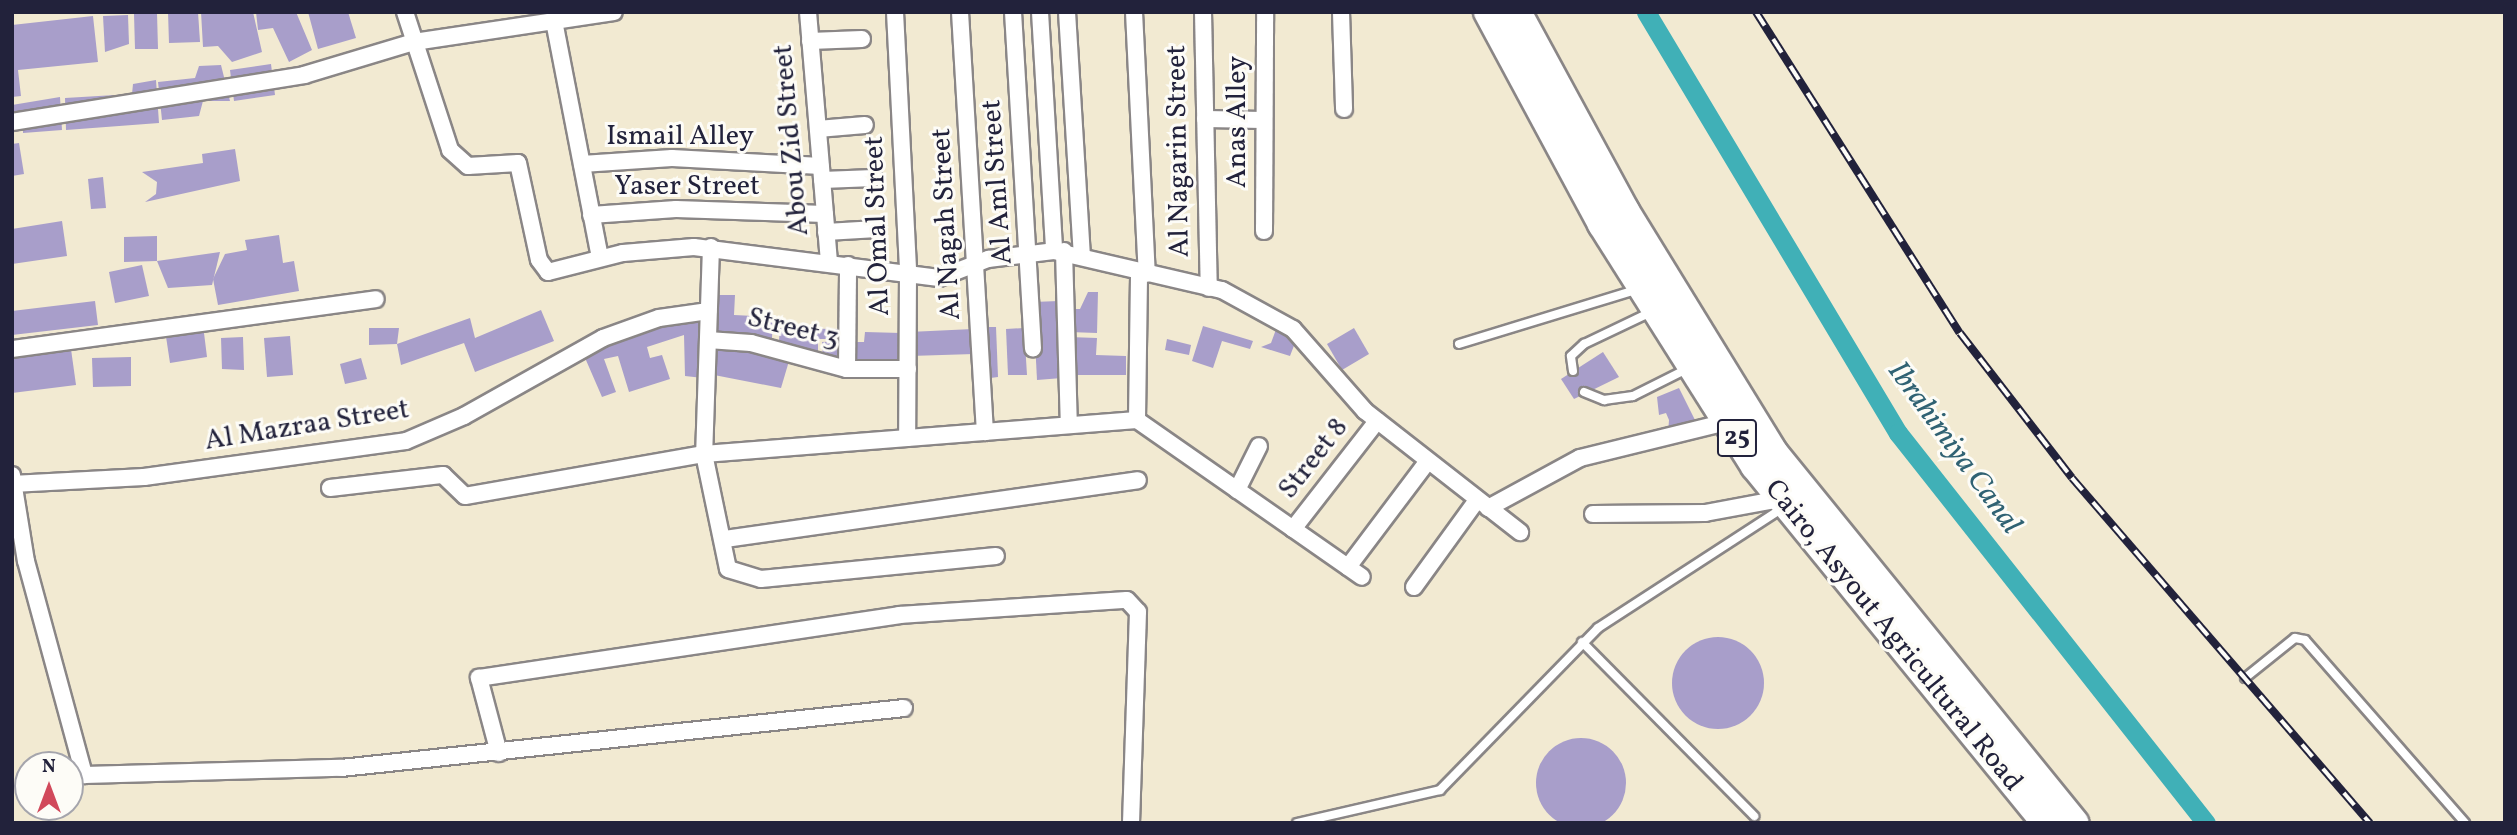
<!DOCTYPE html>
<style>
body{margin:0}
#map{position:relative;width:2517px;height:835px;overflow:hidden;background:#f2ead2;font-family:Vollkorn,serif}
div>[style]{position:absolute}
.canal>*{height:19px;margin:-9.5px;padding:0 9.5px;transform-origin:9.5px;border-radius:9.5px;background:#40b0b7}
.building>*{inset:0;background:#a89eca}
.round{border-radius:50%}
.roads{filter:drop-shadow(2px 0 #8a8686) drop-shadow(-2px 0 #8a8686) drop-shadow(0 2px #8a8686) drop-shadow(0 -2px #8a8686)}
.lane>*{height:8px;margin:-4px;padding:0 4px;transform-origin:4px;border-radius:4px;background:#fff}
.street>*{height:16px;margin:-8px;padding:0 8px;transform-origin:8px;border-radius:8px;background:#fff}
.highway>*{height:28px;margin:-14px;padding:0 14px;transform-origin:14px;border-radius:14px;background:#fff}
.rail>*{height:8px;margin-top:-4px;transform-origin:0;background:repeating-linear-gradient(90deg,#fdfcf7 0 16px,#22223b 0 32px);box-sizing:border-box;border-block:2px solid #22223b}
span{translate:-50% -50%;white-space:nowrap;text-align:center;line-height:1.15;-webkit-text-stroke:6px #fdfcf7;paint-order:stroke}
.shield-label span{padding:2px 5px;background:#fdfcf7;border:2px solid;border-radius:5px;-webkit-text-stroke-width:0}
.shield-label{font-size:26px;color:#22223b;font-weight:700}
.street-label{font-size:28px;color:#22223b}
.water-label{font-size:30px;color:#306273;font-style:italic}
.frame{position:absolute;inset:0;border:14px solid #22223b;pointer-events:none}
.north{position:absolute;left:14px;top:751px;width:70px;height:70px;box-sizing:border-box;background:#fdfcf7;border:2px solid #a5a5ac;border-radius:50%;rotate:0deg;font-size:19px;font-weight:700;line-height:28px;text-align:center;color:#22223b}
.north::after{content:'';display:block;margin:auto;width:24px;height:32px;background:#d1495b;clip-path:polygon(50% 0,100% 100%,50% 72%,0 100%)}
</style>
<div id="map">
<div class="canal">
<i style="left:1646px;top:12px;width:491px;rotate:59.1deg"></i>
<i style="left:1898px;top:433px;width:497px;rotate:51.7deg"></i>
</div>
<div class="building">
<i style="clip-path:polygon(168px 12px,198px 12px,200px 42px,169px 43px)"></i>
<i style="clip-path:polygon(201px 12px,253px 12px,262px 52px,232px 62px,218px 46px,203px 47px)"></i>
<i style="clip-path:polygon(256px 12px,296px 12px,312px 50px,289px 62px,273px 28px,258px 30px)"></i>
<i style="clip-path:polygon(308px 12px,348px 12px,356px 38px,318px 49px)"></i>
<i style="clip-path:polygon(157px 13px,158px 49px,135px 49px,134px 14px)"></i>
<i style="clip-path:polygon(128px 15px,129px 44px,105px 52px,103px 16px)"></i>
<i style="clip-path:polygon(93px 16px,98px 62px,18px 70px,21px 96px,12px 97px,12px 25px)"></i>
<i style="clip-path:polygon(271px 64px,275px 95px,234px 101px,230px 70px)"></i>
<i style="clip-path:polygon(221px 65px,230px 101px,203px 101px,199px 116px,162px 120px,158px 82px,195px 78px,199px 66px)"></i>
<i style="clip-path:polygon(156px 80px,159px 123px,66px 130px,65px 98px,132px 94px,133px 84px)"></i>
<i style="clip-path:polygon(60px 97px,62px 130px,23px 133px,23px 124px,12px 125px,12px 105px)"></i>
<i style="clip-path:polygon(19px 143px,24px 174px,12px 176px,12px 144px)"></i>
<i style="clip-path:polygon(235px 149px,240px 181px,145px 202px,156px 194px,157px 182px,142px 172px,203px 163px,202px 154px)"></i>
<i style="clip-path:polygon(103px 177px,106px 208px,91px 209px,88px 179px)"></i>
<i style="clip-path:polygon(62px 221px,67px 256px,12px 264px,12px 229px)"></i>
<i style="clip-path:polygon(279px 235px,283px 263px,294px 261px,299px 291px,218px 305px,213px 279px,225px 254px,247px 250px,245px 240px)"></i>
<i style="clip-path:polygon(157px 236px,157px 261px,124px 262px,124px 237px)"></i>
<i style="clip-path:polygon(220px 252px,212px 285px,168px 288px,157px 261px)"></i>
<i style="clip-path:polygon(142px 265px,149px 296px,115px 303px,109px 272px)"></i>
<i style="clip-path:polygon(1088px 292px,1098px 292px,1097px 333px,1069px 332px,1070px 309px,1080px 309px)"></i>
<i style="clip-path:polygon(708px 295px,735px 295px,734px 315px,773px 317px,772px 338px,709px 336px)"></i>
<i style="clip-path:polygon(95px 301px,98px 325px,12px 335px,12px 311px)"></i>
<i style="clip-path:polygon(1059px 301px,1062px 378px,1037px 380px,1033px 302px)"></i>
<i style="clip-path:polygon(541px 310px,554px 341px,475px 372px,464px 343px,401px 365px,397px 344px,369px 345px,369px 328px,399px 328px,397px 344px,470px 318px,475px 338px)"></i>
<i style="clip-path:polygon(702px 315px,703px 378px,685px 376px,684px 335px,647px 347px,650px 358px,662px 355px,670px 379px,629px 392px,618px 356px,604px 359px,616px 392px,602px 397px,579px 344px)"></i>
<i style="clip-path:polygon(1278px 324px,1295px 343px,1290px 356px,1261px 347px,1271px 343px)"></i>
<i style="clip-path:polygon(203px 325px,207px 357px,170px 363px,165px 330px)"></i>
<i style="clip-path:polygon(1203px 326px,1253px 341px,1250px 349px,1222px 341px,1213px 368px,1192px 361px)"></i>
<i style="clip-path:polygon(982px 327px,996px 327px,998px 377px,983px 379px)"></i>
<i style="clip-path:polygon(780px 328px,838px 329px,838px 339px,818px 339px,818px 364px,778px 353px)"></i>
<i style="clip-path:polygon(1024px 328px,1027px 375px,1008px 375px,1006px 329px)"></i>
<i style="clip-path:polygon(1354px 328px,1369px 354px,1342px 370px,1327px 344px)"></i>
<i style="clip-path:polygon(973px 329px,974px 354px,910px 356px,909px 332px)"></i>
<i style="clip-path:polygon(865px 332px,901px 333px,901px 363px,848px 363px,848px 342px,864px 342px)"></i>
<i style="clip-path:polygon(290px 336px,293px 375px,267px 377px,264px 338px)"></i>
<i style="clip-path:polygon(243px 337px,244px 370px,222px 369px,221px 338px)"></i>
<i style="clip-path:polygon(1069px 337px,1097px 338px,1096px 355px,1126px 356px,1126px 375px,1069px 375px)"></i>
<i style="clip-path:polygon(1167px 339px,1191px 345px,1189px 355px,1165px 350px)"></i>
<i style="clip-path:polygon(710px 341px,789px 361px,781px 388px,709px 374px)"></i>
<i style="clip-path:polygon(838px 341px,838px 361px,823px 361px,822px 342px)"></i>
<i style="clip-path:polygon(70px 342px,76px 385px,12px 393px,12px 349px)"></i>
<i style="clip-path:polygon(1603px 352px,1619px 377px,1574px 399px,1561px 379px)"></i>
<i style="clip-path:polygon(131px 357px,131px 386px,93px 387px,92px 358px)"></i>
<i style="clip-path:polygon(361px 358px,367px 379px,345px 384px,340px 364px)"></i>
<i style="clip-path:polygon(1679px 388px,1699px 428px,1668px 434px,1669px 420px,1666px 413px,1659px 415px,1657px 397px)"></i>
<i class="round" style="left:1672px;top:637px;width:92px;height:92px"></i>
<i class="round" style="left:1536px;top:738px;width:90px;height:90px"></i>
</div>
<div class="roads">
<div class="lane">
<i style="left:1459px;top:344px;width:185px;rotate:-17deg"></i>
<i style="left:1573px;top:371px;width:15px;rotate:-98deg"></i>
<i style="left:1571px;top:356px;width:18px;rotate:-43deg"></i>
<i style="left:1584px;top:344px;width:74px;rotate:-25.5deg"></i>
<i style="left:1584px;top:392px;width:22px;rotate:22deg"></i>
<i style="left:1604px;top:400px;width:29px;rotate:-8deg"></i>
<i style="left:1633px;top:396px;width:63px;rotate:-26.6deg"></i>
<i style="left:1582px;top:642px;width:245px;rotate:45.3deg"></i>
<i style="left:2245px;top:678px;width:64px;rotate:-38.7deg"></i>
<i style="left:2295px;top:638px;width:10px;rotate:11deg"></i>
<i style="left:2305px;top:640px;width:243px;rotate:48.8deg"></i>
<i style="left:1297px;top:823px;width:147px;rotate:-13deg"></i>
<i style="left:1440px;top:790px;width:226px;rotate:-45.7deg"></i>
<i style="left:1598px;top:628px;width:221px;rotate:-33deg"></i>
</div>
<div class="street">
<i style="left:405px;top:12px;width:145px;rotate:71.9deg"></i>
<i style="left:450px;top:150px;width:24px;rotate:42deg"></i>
<i style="left:468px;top:166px;width:50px;rotate:-3.4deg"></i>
<i style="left:518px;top:163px;width:99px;rotate:77.8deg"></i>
<i style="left:539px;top:260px;width:15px;rotate:53deg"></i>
<i style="left:548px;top:272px;width:77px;rotate:-14.2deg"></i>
<i style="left:623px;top:253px;width:71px;rotate:-4.8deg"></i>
<i style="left:694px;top:247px;width:247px;rotate:7.2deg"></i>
<i style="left:939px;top:278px;width:53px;rotate:-21.2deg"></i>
<i style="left:988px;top:259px;width:66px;rotate:-6.9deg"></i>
<i style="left:1054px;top:251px;width:172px;rotate:13.1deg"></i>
<i style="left:1222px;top:290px;width:81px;rotate:28.8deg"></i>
<i style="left:1293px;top:329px;width:109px;rotate:48.7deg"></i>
<i style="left:1365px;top:411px;width:197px;rotate:38deg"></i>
<i style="left:808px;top:12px;width:251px;rotate:85.2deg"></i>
<i style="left:895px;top:12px;width:261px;rotate:87.1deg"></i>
<i style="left:908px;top:273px;width:165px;rotate:90.3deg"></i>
<i style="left:960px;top:12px;width:421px;rotate:86.6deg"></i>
<i style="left:1013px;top:12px;width:337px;rotate:86.6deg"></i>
<i style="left:1040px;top:12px;width:239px;rotate:86.6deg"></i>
<i style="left:1067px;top:12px;width:242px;rotate:86.5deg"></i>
<i style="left:1134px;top:12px;width:262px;rotate:87.2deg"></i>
<i style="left:1203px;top:12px;width:276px;rotate:88.8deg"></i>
<i style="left:1341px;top:12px;width:97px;rotate:88.2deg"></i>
<i style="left:554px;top:21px;width:241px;rotate:79deg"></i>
<i style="left:810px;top:41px;width:52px;rotate:-2.2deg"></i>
<i style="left:1205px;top:119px;width:59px;rotate:1deg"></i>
<i style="left:12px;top:122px;width:296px;rotate:-9.1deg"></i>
<i style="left:304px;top:75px;width:115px;rotate:-16.7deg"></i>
<i style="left:414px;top:42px;width:202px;rotate:-8.5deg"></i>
<i style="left:818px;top:129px;width:47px;rotate:-4.9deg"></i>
<i style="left:582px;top:164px;width:90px;rotate:-3.8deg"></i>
<i style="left:672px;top:158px;width:149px;rotate:3.1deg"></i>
<i style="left:822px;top:180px;width:52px;rotate:-2.2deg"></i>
<i style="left:591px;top:215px;width:85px;rotate:-4deg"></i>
<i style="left:676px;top:209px;width:149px;rotate:1.9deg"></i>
<i style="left:1264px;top:231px;width:219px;rotate:-89.7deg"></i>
<i style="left:826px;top:232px;width:51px;rotate:-3.4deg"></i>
<i style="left:711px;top:247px;width:207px;rotate:91.9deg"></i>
<i style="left:704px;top:454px;width:117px;rotate:78.2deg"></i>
<i style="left:728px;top:569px;width:34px;rotate:17deg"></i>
<i style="left:761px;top:579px;width:236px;rotate:-5.6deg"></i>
<i style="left:1064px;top:251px;width:174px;rotate:88.4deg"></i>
<i style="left:708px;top:340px;width:43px;rotate:4deg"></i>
<i style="left:751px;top:343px;width:99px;rotate:15.2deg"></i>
<i style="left:847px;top:369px;width:61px"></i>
<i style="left:12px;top:349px;width:367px;rotate:-7.8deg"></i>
<i style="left:847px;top:369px;width:104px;rotate:-89.4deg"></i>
<i style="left:1137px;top:420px;width:274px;rotate:34.9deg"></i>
<i style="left:1137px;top:420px;width:148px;rotate:-89.2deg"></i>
<i style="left:12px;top:475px;width:87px;rotate:80.8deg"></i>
<i style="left:26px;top:561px;width:222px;rotate:74.8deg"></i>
<i style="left:84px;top:775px;width:257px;rotate:-1.6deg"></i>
<i style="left:341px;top:768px;width:566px;rotate:-6.08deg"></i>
<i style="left:12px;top:484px;width:132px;rotate:-3deg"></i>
<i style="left:144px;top:477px;width:264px;rotate:-7.8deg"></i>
<i style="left:406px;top:441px;width:63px;rotate:-23.3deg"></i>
<i style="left:464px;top:416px;width:159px;rotate:-29.3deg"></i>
<i style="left:603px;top:338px;width:59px;rotate:-19.7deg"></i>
<i style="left:659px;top:318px;width:50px;rotate:-8deg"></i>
<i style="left:330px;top:488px;width:114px;rotate:-6.6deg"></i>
<i style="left:443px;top:475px;width:30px;rotate:44deg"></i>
<i style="left:465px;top:496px;width:243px;rotate:-10deg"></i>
<i style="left:704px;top:454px;width:434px;rotate:-4.5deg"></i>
<i style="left:1237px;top:490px;width:49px;rotate:-63.4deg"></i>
<i style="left:1488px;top:508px;width:105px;rotate:-28.5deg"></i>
<i style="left:1580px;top:458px;width:151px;rotate:-13.8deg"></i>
<i style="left:1593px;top:514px;width:112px;rotate:-0.5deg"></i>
<i style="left:1705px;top:513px;width:76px;rotate:-10.6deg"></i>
<i style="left:1293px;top:529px;width:137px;rotate:-52.1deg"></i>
<i style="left:725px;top:539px;width:417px;rotate:-8.1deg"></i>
<i style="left:1348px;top:567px;width:131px;rotate:-53deg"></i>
<i style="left:1414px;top:587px;width:107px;rotate:-54.1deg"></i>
<i style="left:499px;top:753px;width:78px;rotate:-104.9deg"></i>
<i style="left:479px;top:678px;width:425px;rotate:-8.5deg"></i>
<i style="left:899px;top:615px;width:228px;rotate:-3.8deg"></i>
<i style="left:1127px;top:600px;width:16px;rotate:47deg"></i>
<i style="left:1138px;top:612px;width:211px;rotate:91.9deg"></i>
</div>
<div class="highway">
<i style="left:1488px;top:12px;width:241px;rotate:61.7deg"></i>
<i style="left:1602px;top:224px;width:286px;rotate:57.7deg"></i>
<i style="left:1755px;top:466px;width:461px;rotate:50.8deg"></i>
<i style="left:1517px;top:12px;width:226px;rotate:61.5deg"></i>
<i style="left:1625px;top:211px;width:283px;rotate:58.4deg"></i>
<i style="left:1773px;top:452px;width:478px;rotate:50.9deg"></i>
</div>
</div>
<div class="rail">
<i style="left:1756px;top:12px;width:380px;rotate:57.6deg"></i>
<i style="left:1960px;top:333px;width:183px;rotate:52.3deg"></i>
<i style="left:2072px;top:478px;width:456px;rotate:49.2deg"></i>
</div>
<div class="shield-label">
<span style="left:1737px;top:438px">25</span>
</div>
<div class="street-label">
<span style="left:1238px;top:122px;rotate:-90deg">Anas Alley</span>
<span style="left:680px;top:137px">Ismail Alley</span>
<span style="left:792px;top:140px;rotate:-95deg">Abou Zid Street</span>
<span style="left:1179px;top:151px;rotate:-91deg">Al Nagarin Street</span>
<span style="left:998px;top:182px;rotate:-94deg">Al Aml Street</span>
<span style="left:687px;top:187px">Yaser Street</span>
<span style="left:947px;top:224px;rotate:-93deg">Al Nagah Street</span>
<span style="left:878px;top:226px;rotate:-92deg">Al Omal Street</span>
<span style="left:793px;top:329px;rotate:14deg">Street 3</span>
<span style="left:307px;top:426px;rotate:-9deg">Al Mazraa Street</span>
<span style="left:1314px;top:459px;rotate:-52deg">Street 8</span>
<span style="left:1893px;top:636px;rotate:51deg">Cairo, Asyout Agricultural Road</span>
</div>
<div class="water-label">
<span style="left:1954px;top:448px;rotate:54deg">Ibrahimiya Canal</span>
</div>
<div class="frame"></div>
<div class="north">N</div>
</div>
